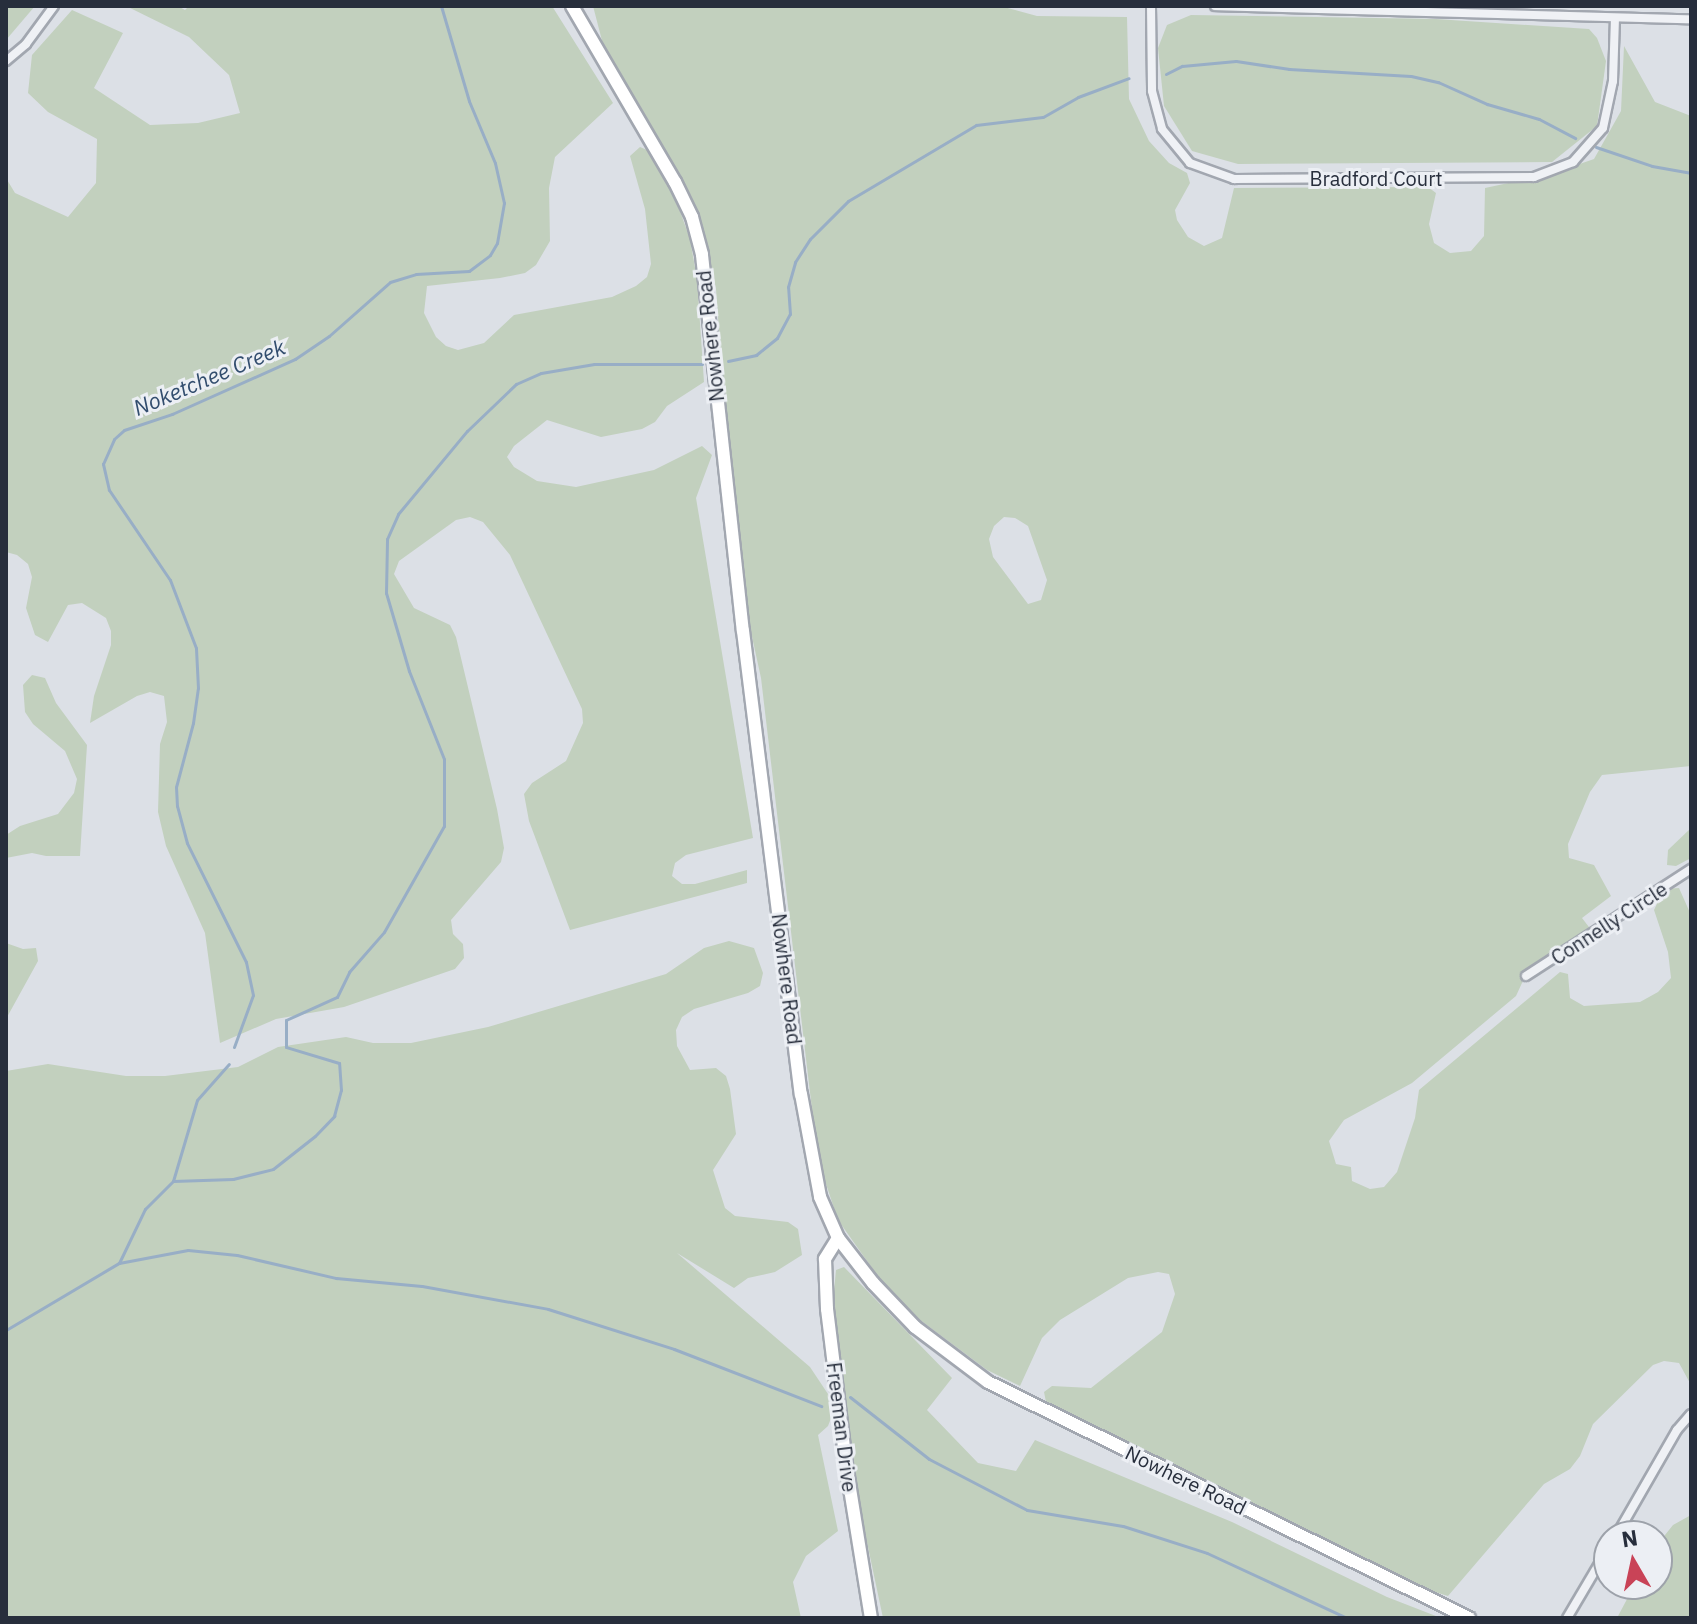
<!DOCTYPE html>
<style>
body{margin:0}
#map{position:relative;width:1697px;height:1624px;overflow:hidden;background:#dce0e6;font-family:"IBM Plex Sans",sans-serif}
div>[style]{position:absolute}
.green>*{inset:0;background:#c2d0be}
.stream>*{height:3px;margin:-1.5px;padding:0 1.5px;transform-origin:1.5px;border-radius:1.5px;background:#98aec6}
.roads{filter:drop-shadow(2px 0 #a2a7b0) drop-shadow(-2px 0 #a2a7b0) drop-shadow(0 2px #a2a7b0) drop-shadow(0 -2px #a2a7b0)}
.street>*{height:8px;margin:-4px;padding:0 4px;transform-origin:4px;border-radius:4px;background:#eff1f5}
.secondary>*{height:12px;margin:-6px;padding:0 6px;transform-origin:6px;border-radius:6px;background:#fff}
span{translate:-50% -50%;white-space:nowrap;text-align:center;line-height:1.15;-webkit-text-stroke:6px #eceff4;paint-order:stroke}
.street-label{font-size:20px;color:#272e3c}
.water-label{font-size:22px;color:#324d6e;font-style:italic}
.frame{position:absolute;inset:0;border:8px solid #272e3c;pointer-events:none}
.north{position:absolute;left:1593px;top:1520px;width:80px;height:80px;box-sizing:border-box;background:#eceff4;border:2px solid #9da2aa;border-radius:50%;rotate:351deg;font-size:22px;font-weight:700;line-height:32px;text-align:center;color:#272e3c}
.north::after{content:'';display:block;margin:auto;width:28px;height:36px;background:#c94357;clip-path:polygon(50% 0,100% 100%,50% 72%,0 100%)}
</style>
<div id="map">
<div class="green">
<i style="clip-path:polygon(6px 6px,35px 6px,6px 40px)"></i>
<i style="clip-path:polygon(126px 6px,178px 6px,185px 10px,189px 6px,552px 6px,613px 103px,555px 157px,549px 188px,550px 241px,536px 265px,525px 273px,500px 278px,427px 286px,424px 313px,436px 337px,446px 346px,458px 350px,484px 343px,514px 315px,612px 297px,636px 286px,647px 277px,651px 264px,645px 209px,630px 156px,640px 147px,652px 152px,676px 200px,690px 239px,697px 279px,704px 382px,667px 406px,655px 422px,642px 429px,601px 437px,547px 420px,514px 446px,507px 457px,514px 467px,537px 481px,576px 487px,654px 470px,702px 446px,712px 455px,696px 498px,753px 838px,686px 855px,675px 863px,672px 876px,682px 884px,695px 884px,747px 870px,747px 883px,570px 930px,529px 821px,524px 794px,532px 783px,566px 761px,583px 723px,582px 709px,510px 555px,483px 522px,470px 517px,456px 520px,399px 561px,394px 574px,414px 608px,450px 625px,456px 637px,497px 809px,504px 848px,501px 862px,451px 920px,453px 934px,463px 944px,464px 958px,455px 969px,344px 1007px,276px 1019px,220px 1043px,205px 933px,166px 846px,158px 812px,160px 744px,167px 722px,164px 696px,150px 692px,137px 696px,90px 723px,94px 696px,111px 645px,111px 631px,106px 618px,82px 603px,68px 605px,48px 642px,35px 635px,26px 608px,32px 577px,28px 564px,17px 555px,6px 552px,6px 178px,15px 193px,68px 217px,96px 183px,97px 139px,48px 112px,28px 93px,32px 55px,72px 10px,123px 33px,94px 88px,150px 125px,198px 123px,240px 113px,229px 75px,189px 37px)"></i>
<i style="clip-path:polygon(evenodd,593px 6px,1000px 6px,1037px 16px,1127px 17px,1129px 99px,1149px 141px,1169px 163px,1187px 173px,1190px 183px,1175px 210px,1177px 220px,1188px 237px,1204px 246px,1222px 238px,1234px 188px,1428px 187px,1436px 193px,1429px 224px,1434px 243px,1450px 253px,1471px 251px,1484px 236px,1485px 188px,1551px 174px,1594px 159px,1621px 111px,1624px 46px,1655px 102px,1691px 116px,1691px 766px,1602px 775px,1590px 792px,1568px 844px,1569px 858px,1594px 865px,1611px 896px,1582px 918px,1592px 931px,1528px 970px,1516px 996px,1412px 1083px,1344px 1120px,1329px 1141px,1336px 1164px,1351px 1167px,1352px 1181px,1370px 1189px,1384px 1187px,1397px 1172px,1415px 1118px,1419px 1090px,1560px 972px,1568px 974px,1570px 998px,1584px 1006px,1640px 1002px,1658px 992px,1671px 978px,1668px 952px,1654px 910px,1664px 889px,1679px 888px,1691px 915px,1691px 1385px,1679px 1363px,1664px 1361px,1653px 1365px,1593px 1424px,1580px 1456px,1570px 1469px,1544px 1484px,1448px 1596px,1406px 1583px,1248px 1507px,1046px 1402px,1044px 1392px,1052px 1386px,1091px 1388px,1162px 1332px,1175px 1294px,1169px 1274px,1158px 1272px,1128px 1278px,1060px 1320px,1042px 1338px,1020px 1386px,987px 1370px,896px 1302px,838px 1220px,818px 1160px,761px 678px,751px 632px,727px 442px,716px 289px,700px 218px,606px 56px,593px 6px,1004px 517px,1015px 518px,1028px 526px,1047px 580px,1041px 600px,1028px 604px,993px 557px,989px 539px,994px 526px,1004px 517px)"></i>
<i style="clip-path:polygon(1191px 15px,1436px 19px,1589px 29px,1597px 38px,1606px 61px,1597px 126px,1552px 162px,1238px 164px,1192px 151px,1164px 106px,1158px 48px,1167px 25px)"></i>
<i style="clip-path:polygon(32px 675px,45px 678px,56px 703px,87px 745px,80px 856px,46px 856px,32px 853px,6px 858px,6px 835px,20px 826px,58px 814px,74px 793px,77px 779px,65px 751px,33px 724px,25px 712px,23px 685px)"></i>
<i style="clip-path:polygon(1691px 828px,1691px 858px,1676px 866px,1667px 865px,1668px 850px)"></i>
<i style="clip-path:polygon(729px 941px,754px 948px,763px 973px,760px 986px,748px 993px,694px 1009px,682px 1017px,676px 1030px,677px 1046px,690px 1070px,716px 1068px,726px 1076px,730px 1089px,736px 1134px,713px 1170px,725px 1208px,735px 1216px,788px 1222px,798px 1229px,802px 1255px,775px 1272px,748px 1278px,734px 1288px,677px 1253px,810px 1367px,832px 1400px,833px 1413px,828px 1426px,818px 1435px,838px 1531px,806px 1556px,793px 1582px,801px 1618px,6px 1618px,6px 1071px,48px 1064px,126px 1076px,165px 1076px,238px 1067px,278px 1047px,346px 1037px,373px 1043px,411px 1043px,488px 1027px,666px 974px,704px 948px)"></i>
<i style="clip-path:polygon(6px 943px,23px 949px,36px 948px,38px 961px,6px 1019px)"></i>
<i style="clip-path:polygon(844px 1267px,952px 1378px,927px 1410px,978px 1463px,1016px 1471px,1035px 1440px,1232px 1522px,1387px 1597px,1441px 1618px,883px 1618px,857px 1495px,831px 1322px,836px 1270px)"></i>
<i style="clip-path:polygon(1691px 1515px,1691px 1618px,1617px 1618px,1635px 1584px,1657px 1584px,1657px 1545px,1673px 1525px)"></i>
</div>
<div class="stream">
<i style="left:1166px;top:74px;width:18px;rotate:-27deg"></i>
<i style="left:1182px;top:66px;width:54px;rotate:-5.3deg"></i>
<i style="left:1236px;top:61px;width:54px;rotate:8.6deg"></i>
<i style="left:1289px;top:69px;width:122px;rotate:3.3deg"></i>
<i style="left:1411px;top:76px;width:28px;rotate:13deg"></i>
<i style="left:1438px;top:82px;width:54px;rotate:24.2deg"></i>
<i style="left:1487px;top:104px;width:54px;rotate:16.1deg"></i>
<i style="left:1539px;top:119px;width:41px;rotate:27.8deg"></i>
<i style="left:1596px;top:147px;width:59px;rotate:18.7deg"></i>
<i style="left:1652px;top:166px;width:40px;rotate:10deg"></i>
<i style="left:728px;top:361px;width:29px;rotate:-12deg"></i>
<i style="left:756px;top:355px;width:27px;rotate:-39deg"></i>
<i style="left:777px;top:338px;width:27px;rotate:-62deg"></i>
<i style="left:790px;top:314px;width:27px;rotate:-94deg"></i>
<i style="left:788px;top:287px;width:26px;rotate:-74deg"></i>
<i style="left:795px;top:262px;width:27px;rotate:-57deg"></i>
<i style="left:810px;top:239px;width:54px;rotate:-45deg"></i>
<i style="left:848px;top:201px;width:149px;rotate:-30.7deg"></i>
<i style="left:976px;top:125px;width:67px;rotate:-6.8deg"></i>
<i style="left:1043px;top:117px;width:40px;rotate:-29.7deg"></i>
<i style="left:1078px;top:97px;width:54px;rotate:-20.4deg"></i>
<i style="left:234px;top:1047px;width:55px;rotate:-69.9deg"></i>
<i style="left:253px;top:995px;width:34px;rotate:-102deg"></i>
<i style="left:246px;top:962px;width:133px;rotate:-116.4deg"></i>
<i style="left:187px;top:843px;width:38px;rotate:-105deg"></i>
<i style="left:177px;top:806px;width:19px;rotate:-93deg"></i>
<i style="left:176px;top:787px;width:66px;rotate:-75.1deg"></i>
<i style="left:193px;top:723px;width:35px;rotate:-82deg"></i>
<i style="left:198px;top:688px;width:40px;rotate:-92.9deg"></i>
<i style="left:196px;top:648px;width:73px;rotate:-110.9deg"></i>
<i style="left:170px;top:580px;width:109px;rotate:-124.1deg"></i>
<i style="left:109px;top:490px;width:27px;rotate:-103deg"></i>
<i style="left:103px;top:464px;width:27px;rotate:-66deg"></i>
<i style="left:114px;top:439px;width:13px;rotate:-42deg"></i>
<i style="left:124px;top:430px;width:51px;rotate:-18.4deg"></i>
<i style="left:172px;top:414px;width:135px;rotate:-24.1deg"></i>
<i style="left:295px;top:359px;width:41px;rotate:-34.1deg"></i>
<i style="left:329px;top:336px;width:81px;rotate:-41.5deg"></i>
<i style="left:390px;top:282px;width:27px;rotate:-17deg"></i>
<i style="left:416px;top:274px;width:53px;rotate:-3.2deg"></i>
<i style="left:469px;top:271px;width:26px;rotate:-37deg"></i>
<i style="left:490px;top:255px;width:14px;rotate:-60deg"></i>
<i style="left:497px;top:243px;width:41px;rotate:-80.1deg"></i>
<i style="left:504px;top:203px;width:41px;rotate:-102.7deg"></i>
<i style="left:495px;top:163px;width:67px;rotate:-112.8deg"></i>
<i style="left:469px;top:101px;width:99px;rotate:-106.4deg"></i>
<i style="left:173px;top:1181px;width:60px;rotate:-1.9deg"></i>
<i style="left:233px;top:1179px;width:41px;rotate:-14deg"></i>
<i style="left:273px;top:1169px;width:53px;rotate:-38.2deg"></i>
<i style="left:315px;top:1136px;width:28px;rotate:-46deg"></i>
<i style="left:334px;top:1116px;width:27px;rotate:-75deg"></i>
<i style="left:341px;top:1090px;width:27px;rotate:-94deg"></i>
<i style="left:339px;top:1063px;width:55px;rotate:-163.2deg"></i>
<i style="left:286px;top:1047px;width:27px;rotate:-90deg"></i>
<i style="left:286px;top:1020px;width:56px;rotate:-24.3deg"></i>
<i style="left:337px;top:997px;width:28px;rotate:-64deg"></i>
<i style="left:349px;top:972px;width:53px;rotate:-48.8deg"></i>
<i style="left:384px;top:932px;width:122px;rotate:-60.5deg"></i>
<i style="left:444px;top:826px;width:67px;rotate:-90deg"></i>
<i style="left:444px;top:759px;width:95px;rotate:-111.7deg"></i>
<i style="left:409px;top:671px;width:81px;rotate:-106.4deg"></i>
<i style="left:386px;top:593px;width:54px;rotate:-88.9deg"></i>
<i style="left:387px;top:539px;width:27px;rotate:-66deg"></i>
<i style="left:398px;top:514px;width:108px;rotate:-50.3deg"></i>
<i style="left:467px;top:431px;width:68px;rotate:-43.8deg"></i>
<i style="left:516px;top:384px;width:27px;rotate:-24deg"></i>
<i style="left:541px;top:373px;width:54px;rotate:-9.6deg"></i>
<i style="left:594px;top:364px;width:108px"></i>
<i style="left:119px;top:1263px;width:70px;rotate:-10.7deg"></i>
<i style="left:188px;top:1250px;width:49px;rotate:5.8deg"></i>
<i style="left:237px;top:1255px;width:102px;rotate:13.1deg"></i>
<i style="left:336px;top:1278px;width:86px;rotate:5.3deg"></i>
<i style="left:422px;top:1286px;width:128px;rotate:10.3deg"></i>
<i style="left:548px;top:1309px;width:132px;rotate:17.6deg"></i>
<i style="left:674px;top:1349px;width:158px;rotate:21.2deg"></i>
<i style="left:6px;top:1330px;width:131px;rotate:-30.7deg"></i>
<i style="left:119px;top:1263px;width:60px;rotate:-64.3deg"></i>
<i style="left:145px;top:1209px;width:40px;rotate:-45deg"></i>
<i style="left:173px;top:1181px;width:84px;rotate:-73.5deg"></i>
<i style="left:197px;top:1100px;width:48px;rotate:-48.4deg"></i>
<i style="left:850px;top:1397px;width:100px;rotate:38.1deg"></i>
<i style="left:929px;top:1459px;width:110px;rotate:27.5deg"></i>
<i style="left:1027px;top:1510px;width:97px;rotate:9.5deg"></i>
<i style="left:1123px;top:1526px;width:88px;rotate:17.8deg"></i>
<i style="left:1207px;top:1553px;width:154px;rotate:24.9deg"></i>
</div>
<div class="roads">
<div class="street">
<i style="left:1151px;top:6px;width:85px;rotate:89.3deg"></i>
<i style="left:1152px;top:91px;width:39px;rotate:75deg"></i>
<i style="left:1162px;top:129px;width:44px;rotate:50.5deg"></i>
<i style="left:1190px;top:163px;width:47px;rotate:20deg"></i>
<i style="left:1234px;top:179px;width:300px;rotate:-0.4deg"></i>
<i style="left:1534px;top:177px;width:42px;rotate:-21deg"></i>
<i style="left:1573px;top:162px;width:45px;rotate:-48.6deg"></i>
<i style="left:1603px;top:128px;width:48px;rotate:-78deg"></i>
<i style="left:1613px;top:81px;width:63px;rotate:-88.2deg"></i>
<i style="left:1215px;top:6px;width:476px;rotate:1.6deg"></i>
<i style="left:6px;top:61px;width:26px;rotate:-40deg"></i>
<i style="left:26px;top:44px;width:47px;rotate:-53.6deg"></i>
<i style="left:1526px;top:976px;width:197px;rotate:-33deg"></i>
<i style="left:1616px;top:1536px;width:122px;rotate:-60.1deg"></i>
<i style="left:1677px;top:1430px;width:21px;rotate:-49deg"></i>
<i style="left:1567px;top:1618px;width:82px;rotate:-59.4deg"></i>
</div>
<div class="secondary">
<i style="left:572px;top:6px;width:204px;rotate:59.7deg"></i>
<i style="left:675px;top:182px;width:39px;rotate:64deg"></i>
<i style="left:692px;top:217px;width:39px;rotate:75deg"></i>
<i style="left:702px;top:255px;width:378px;rotate:83.8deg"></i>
<i style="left:743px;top:631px;width:467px;rotate:82.9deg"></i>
<i style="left:801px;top:1094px;width:105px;rotate:79.5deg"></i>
<i style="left:820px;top:1197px;width:45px;rotate:66.3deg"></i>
<i style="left:838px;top:1238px;width:57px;rotate:52.1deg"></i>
<i style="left:873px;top:1283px;width:61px;rotate:46.3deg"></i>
<i style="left:915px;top:1327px;width:91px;rotate:37deg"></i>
<i style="left:988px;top:1382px;width:536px;rotate:26.13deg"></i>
<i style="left:838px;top:1238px;width:25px;rotate:122deg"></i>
<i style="left:825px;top:1259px;width:50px;rotate:87.7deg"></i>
<i style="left:827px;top:1309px;width:156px;rotate:83deg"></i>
<i style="left:846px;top:1464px;width:156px;rotate:80.8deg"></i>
</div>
</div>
<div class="street-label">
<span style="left:1376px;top:178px">Bradford Court</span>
<span style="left:710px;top:336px;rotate:-96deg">Nowhere Road</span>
<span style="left:1609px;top:923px;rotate:-33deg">Connelly Circle</span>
<span style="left:787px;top:979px;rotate:83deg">Nowhere Road</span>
<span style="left:842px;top:1427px;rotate:83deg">Freeman Drive</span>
<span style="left:1186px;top:1480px;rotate:26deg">Nowhere Road</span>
</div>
<div class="water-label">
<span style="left:209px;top:377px;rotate:-23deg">Noketchee Creek</span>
</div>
<div class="frame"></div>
<div class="north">N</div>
</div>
